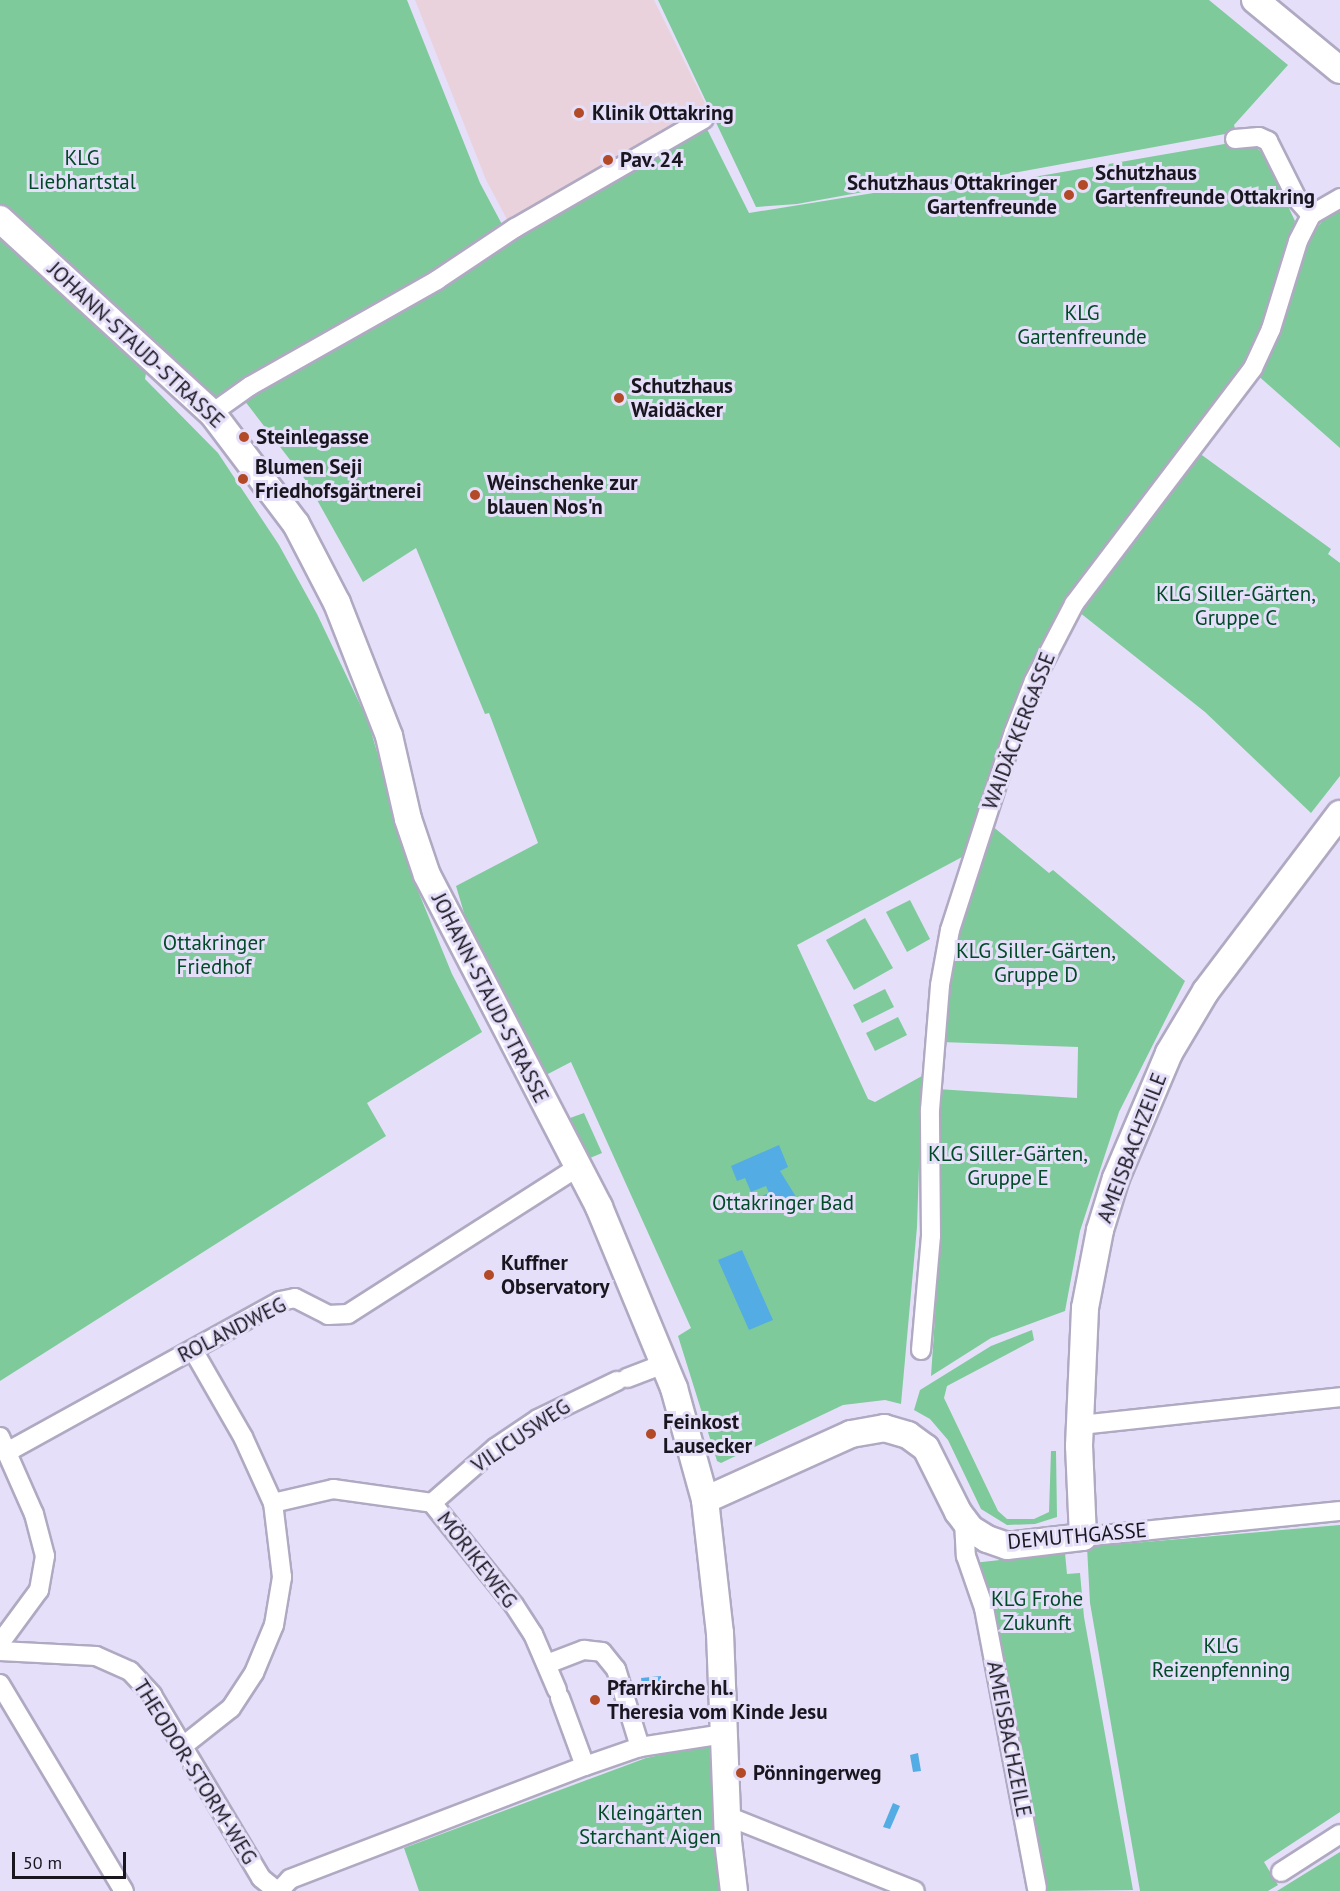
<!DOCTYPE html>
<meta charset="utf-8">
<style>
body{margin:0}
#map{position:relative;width:1340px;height:1891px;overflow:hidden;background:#e6dff9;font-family:"PT Sans",sans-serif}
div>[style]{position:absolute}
.medical>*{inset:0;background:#ead2dd}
.green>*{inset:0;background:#7eca9b}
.water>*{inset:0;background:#54ace4}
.roads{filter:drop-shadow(2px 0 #b0a9c2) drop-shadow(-2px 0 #b0a9c2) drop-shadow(0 2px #b0a9c2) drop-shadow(0 -2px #b0a9c2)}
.street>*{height:18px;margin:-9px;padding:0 9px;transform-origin:9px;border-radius:9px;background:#fff}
.secondary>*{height:26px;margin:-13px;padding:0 13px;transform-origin:13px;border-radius:13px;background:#fff}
.dots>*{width:16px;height:16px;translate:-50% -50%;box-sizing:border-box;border:3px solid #e6dff9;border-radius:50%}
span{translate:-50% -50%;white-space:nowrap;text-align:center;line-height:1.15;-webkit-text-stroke:6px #e6dff9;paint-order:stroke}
.poi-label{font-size:21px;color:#19161f;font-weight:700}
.left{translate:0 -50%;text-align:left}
.right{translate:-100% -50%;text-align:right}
.park-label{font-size:21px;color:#004a28}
.street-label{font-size:21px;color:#19161f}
.scale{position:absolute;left:12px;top:1852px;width:114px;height:27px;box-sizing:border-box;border:3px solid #19161f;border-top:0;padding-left:8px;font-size:18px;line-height:21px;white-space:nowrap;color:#19161f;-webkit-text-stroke:4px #e6dff9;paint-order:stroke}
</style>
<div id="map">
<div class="medical">
<i style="clip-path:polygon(415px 0,654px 0,707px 107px,510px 225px,486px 180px)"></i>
</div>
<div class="green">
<i style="clip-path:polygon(0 0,407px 0,480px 183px,505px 230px,215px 402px,0 206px)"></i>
<i style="clip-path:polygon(658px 0,1209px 0,1288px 65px,1234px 125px,1236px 132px,931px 188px,902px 185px,797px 204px,756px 207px)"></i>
<i style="clip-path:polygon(707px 129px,749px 213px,892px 190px,940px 193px,1236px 142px,1254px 146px,1263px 153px,1295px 221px,1261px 329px,1248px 358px,1211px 413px,1089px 568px,1029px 666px,964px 856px,797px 945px,868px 1099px,875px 1102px,922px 1076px,917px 1227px,901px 1404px,885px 1400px,843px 1405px,721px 1463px,717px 1461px,678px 1336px,691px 1328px,571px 1062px,546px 1075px,467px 923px,456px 886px,538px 843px,489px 713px,485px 714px,416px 548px,363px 582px,307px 482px,244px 400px,513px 241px,517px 231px,544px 221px,604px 189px,693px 133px)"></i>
<i style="clip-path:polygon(1340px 206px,1340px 448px,1255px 373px,1309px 238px,1327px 215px)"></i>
<i style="clip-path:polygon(0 234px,147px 368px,145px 379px,218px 453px,279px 545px,317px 614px,368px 721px,416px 886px,452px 974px,482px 1032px,367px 1103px,386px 1136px,0 1381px)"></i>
<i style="clip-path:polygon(1199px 453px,1331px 549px,1328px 554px,1340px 563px,1340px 776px,1311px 813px,1205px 712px,1079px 612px)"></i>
<i style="clip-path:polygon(991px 825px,1049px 873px,1053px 870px,1185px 981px,1119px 1112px,1080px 1231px,1065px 1311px,991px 1338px,931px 1376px,939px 1257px,937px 1089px,1077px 1098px,1078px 1047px,941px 1042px,953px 944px)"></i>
<i style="clip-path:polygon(910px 900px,930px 939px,907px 952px,886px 912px)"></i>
<i style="clip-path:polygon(865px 918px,893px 968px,854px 990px,826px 940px)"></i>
<i style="clip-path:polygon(885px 989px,894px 1007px,862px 1023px,853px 1005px)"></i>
<i style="clip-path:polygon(898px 1017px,907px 1035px,875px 1051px,866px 1033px)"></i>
<i style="clip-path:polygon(584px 1113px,602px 1153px,590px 1158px,570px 1118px)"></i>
<i style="clip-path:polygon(1032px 1330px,1034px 1340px,947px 1386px,944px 1398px,998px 1511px,1007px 1519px,1034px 1519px,1049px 1512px,1051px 1451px,1056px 1451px,1057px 1517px,1035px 1524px,1007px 1525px,981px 1509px,948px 1440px,930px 1419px,914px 1410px,920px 1390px,991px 1346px)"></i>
<i style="clip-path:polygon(1340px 1525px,1340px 1812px,1264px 1862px,1278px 1885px,1268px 1891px,1140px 1891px,1090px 1603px,1087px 1547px)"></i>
<i style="clip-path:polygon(1065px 1553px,1067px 1574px,1080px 1573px,1084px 1617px,1133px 1890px,1042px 1891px,973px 1563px)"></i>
<i style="clip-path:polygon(709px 1745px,722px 1891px,419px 1891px,404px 1848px,646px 1758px)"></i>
<i style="clip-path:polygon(1340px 1852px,1340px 1891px,1277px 1891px,1306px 1873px)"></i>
</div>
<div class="water">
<i style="clip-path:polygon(779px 1145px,788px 1167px,780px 1171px,798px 1200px,767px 1213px,760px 1197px,769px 1193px,766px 1186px,751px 1192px,745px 1178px,737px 1181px,731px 1166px)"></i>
<i style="clip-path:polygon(742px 1250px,773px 1320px,749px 1330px,718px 1260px)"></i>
<i style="clip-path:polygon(661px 1676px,661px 1685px,642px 1687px,641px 1678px)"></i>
<i style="clip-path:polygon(918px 1753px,921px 1771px,913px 1772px,910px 1755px)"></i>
<i style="clip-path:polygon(893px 1803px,900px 1806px,890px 1829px,883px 1827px)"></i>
</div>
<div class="roads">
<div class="street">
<i style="left:1235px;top:139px;width:24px;rotate:-5deg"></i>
<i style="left:1259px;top:137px;width:10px;rotate:24deg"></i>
<i style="left:1268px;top:141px;width:65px;rotate:63.4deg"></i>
<i style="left:1297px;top:199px;width:21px;rotate:49deg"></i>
<i style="left:212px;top:413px;width:47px;rotate:-35.4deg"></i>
<i style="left:250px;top:386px;width:215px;rotate:-29.5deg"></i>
<i style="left:437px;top:280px;width:94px;rotate:-33.7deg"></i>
<i style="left:515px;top:228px;width:218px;rotate:-30deg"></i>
<i style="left:921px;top:1350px;width:114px;rotate:-85deg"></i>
<i style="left:931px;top:1236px;width:126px;rotate:-90.5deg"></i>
<i style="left:930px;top:1110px;width:125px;rotate:-85.4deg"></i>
<i style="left:940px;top:985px;width:56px;rotate:-79.7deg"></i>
<i style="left:950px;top:930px;width:208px;rotate:-72.1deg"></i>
<i style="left:1014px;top:732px;width:55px;rotate:-68.6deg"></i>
<i style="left:1034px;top:681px;width:87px;rotate:-62.5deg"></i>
<i style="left:1074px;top:604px;width:296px;rotate:-52.8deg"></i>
<i style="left:1253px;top:368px;width:43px;rotate:-65.2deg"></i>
<i style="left:1271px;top:329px;width:92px;rotate:-72.9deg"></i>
<i style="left:1298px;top:241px;width:29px;rotate:-63deg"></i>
<i style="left:1311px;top:215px;width:34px;rotate:-30deg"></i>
<i style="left:627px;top:1378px;width:42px;rotate:-21deg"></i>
<i style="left:1080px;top:1425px;width:262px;rotate:-6.1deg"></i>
<i style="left:0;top:1437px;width:84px;rotate:66.2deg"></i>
<i style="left:34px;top:1514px;width:43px;rotate:75.3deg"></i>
<i style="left:45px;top:1556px;width:35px;rotate:100deg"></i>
<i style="left:39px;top:1590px;width:66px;rotate:126.3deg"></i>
<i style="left:7px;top:1452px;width:312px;rotate:-28.9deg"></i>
<i style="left:280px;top:1301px;width:15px;rotate:-11deg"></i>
<i style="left:295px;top:1298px;width:37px;rotate:27deg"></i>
<i style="left:328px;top:1315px;width:20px;rotate:-3deg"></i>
<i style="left:348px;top:1314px;width:273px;rotate:-32.6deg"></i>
<i style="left:273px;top:1503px;width:62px;rotate:-13.1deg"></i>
<i style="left:333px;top:1489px;width:100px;rotate:8deg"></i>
<i style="left:432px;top:1503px;width:131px;rotate:51.2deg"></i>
<i style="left:514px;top:1605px;width:35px;rotate:57deg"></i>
<i style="left:533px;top:1634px;width:61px;rotate:66.8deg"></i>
<i style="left:432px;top:1503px;width:84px;rotate:-41.1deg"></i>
<i style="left:495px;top:1448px;width:52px;rotate:-34deg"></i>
<i style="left:538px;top:1419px;width:88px;rotate:-25.7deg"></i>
<i style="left:964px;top:1521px;width:35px;rotate:87deg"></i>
<i style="left:966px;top:1556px;width:55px;rotate:70.9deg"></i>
<i style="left:984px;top:1608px;width:285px;rotate:79.3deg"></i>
<i style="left:1083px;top:1537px;width:258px;rotate:-5.8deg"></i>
<i style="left:0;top:1651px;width:96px;rotate:3deg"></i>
<i style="left:96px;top:1656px;width:37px;rotate:24deg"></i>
<i style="left:130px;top:1671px;width:33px;rotate:47deg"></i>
<i style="left:152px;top:1695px;width:213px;rotate:59.2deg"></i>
<i style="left:261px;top:1878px;width:21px;rotate:39deg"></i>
<i style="left:547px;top:1664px;width:40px;rotate:-21deg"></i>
<i style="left:584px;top:1650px;width:18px;rotate:6deg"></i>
<i style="left:602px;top:1652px;width:22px;rotate:51deg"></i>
<i style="left:616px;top:1669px;width:82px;rotate:72.9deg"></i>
<i style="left:0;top:1684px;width:241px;rotate:59.1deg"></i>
<i style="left:560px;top:1698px;width:72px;rotate:69.8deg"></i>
<i style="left:183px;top:1746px;width:61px;rotate:-38.4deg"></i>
<i style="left:231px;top:1708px;width:42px;rotate:-56.7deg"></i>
<i style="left:254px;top:1673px;width:52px;rotate:-67.4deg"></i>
<i style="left:274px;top:1625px;width:49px;rotate:-80.5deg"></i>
<i style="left:282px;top:1577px;width:75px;rotate:-96.9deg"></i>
<i style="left:273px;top:1503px;width:72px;rotate:-114.4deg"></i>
<i style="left:243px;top:1437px;width:100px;rotate:-119.9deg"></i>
<i style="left:727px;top:1816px;width:202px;rotate:21.7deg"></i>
<i style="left:1281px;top:1872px;width:70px;rotate:-32.8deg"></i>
<i style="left:279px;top:1891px;width:16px;rotate:-47deg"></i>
<i style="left:290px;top:1879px;width:316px;rotate:-21deg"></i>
<i style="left:585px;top:1766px;width:58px;rotate:-19.1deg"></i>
<i style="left:640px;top:1747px;width:85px;rotate:-8.8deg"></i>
</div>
<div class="secondary">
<i style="left:1255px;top:0;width:110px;rotate:39.5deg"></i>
<i style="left:0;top:219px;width:287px;rotate:42.5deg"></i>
<i style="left:212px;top:413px;width:139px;rotate:52.9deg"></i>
<i style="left:296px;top:524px;width:89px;rotate:62.6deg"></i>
<i style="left:337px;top:603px;width:143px;rotate:68.6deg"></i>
<i style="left:389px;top:736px;width:85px;rotate:77.1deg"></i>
<i style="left:408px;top:819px;width:59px;rotate:71.3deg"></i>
<i style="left:427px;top:875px;width:374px;rotate:62.6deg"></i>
<i style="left:599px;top:1207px;width:196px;rotate:67.5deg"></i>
<i style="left:674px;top:1388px;width:116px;rotate:74.5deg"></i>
<i style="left:705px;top:1500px;width:134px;rotate:83.6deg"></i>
<i style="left:720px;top:1633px;width:208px;rotate:87.8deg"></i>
<i style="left:728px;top:1841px;width:50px;rotate:83.2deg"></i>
<i style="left:705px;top:1500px;width:160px;rotate:-24.3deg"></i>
<i style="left:851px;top:1434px;width:34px;rotate:-10deg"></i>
<i style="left:884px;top:1428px;width:25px;rotate:16deg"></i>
<i style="left:908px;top:1435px;width:22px;rotate:36deg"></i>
<i style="left:926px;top:1448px;width:72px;rotate:63.4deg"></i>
<i style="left:958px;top:1512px;width:21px;rotate:53deg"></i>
<i style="left:971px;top:1529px;width:19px;rotate:32deg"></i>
<i style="left:987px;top:1539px;width:21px;rotate:19deg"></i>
<i style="left:1007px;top:1546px;width:77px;rotate:-6.8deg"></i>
<i style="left:1083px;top:1537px;width:91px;rotate:-92.5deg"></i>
<i style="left:1079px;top:1446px;width:138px;rotate:-87.5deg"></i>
<i style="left:1085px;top:1308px;width:79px;rotate:-79.1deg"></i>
<i style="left:1100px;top:1230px;width:54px;rotate:-72.9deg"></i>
<i style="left:1116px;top:1178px;width:136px;rotate:-67deg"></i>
<i style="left:1169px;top:1053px;width:72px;rotate:-59.2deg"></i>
<i style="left:1206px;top:991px;width:222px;rotate:-52.9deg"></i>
</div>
</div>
<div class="dots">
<i style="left:579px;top:113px;background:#b24a27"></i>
<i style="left:608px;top:160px;background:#b24a27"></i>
<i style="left:1083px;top:185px;background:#b24a27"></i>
<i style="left:1069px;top:195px;background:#b24a27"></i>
<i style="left:619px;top:398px;background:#b24a27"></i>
<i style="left:244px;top:437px;background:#b24a27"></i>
<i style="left:243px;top:479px;background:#b24a27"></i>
<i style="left:475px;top:495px;background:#b24a27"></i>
<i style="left:489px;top:1275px;background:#b24a27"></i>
<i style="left:651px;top:1434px;background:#b24a27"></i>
<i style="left:595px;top:1700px;background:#b24a27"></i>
<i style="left:741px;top:1773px;background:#b24a27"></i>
</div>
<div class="poi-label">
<span class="left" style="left:592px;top:113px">Klinik Ottakring</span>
<span class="left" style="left:620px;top:160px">Pav. 24</span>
<span class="left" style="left:1095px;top:185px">Schutzhaus<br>Gartenfreunde Ottakring</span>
<span class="right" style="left:1057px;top:195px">Schutzhaus Ottakringer<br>Gartenfreunde</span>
<span class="left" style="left:631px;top:398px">Schutzhaus<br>Waidäcker</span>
<span class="left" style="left:256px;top:437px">Steinlegasse</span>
<span class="left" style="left:255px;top:479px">Blumen Seji<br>Friedhofsgärtnerei</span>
<span class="left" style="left:487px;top:495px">Weinschenke zur<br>blauen Nos'n</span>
<span class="left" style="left:501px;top:1275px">Kuffner<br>Observatory</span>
<span class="left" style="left:663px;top:1434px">Feinkost<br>Lausecker</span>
<span class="left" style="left:607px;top:1700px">Pfarrkirche hl.<br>Theresia vom Kinde Jesu</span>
<span class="left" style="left:753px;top:1773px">Pönningerweg</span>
</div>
<div class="park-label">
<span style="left:82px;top:170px">KLG<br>Liebhartstal</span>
<span style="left:1082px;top:325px">KLG<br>Gartenfreunde</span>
<span style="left:1236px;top:606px">KLG Siller-Gärten,<br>Gruppe C</span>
<span style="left:214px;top:955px">Ottakringer<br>Friedhof</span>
<span style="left:1036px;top:963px">KLG Siller-Gärten,<br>Gruppe D</span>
<span style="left:1008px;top:1166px">KLG Siller-Gärten,<br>Gruppe E</span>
<span style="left:783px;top:1203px">Ottakringer Bad</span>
<span style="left:1037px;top:1611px">KLG Frohe<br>Zukunft</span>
<span style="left:1221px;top:1658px">KLG<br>Reizenpfenning</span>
<span style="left:650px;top:1825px">Kleingärten<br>Starchant Aigen</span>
</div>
<div class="street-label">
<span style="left:136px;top:345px;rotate:43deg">JOHANN-STAUD-STRASSE</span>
<span style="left:1019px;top:731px;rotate:-69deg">WAIDÄCKERGASSE</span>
<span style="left:490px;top:998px;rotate:63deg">JOHANN-STAUD-STRASSE</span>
<span style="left:1132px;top:1148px;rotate:-69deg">AMEISBACHZEILE</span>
<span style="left:232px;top:1330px;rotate:-27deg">ROLANDWEG</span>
<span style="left:521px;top:1436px;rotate:-34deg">VILICUSWEG</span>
<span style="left:1077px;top:1536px;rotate:-5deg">DEMUTHGASSE</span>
<span style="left:477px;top:1560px;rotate:52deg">MÖRIKEWEG</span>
<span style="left:1009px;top:1739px;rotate:79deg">AMEISBACHZEILE</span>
<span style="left:195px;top:1772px;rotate:58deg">THEODOR-STORM-WEG</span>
</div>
<div class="scale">50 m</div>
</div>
